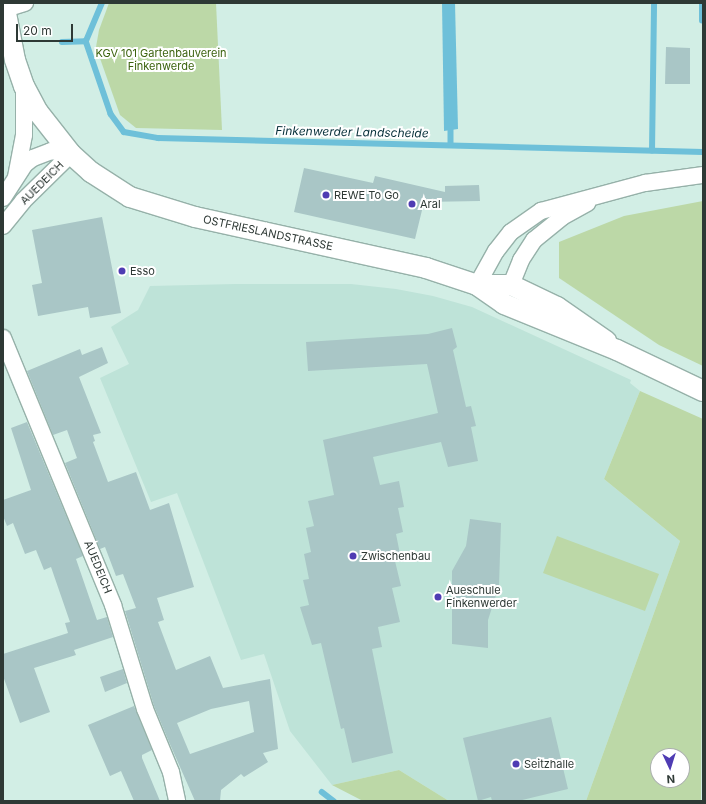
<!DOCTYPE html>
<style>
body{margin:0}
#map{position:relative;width:706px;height:804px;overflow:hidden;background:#d2eee5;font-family:Inter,sans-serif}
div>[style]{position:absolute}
.built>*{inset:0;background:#bee3d8}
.green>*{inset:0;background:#bcd8a7}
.water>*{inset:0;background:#6ec0d9}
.stream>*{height:5.5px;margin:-2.75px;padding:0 2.75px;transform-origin:2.75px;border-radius:2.75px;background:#6ec0d9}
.building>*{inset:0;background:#a9c6c6}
.roads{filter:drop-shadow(1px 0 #96b1a9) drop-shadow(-1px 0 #96b1a9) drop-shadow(0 1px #96b1a9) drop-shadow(0 -1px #96b1a9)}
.minor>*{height:16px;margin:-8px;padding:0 8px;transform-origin:8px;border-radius:8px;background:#fff}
.tertiary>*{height:20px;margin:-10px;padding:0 10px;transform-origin:10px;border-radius:10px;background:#fff}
.dots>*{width:11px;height:11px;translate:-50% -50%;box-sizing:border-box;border:2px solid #fff;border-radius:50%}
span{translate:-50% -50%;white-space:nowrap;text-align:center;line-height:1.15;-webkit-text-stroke:4px #fff;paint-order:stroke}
.park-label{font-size:11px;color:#3b620e}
.street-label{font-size:11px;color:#2e3935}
.poi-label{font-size:11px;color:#2e3935}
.left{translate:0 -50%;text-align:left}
.water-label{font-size:12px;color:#062f39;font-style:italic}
.frame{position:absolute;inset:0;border:4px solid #2e3935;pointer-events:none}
.north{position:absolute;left:650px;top:748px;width:40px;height:40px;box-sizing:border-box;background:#fff;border:1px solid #abb0ae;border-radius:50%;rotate:176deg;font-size:11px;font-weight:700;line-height:16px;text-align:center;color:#2e3935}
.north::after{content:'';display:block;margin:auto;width:14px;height:18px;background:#4f3cb3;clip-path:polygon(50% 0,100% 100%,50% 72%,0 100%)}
.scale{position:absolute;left:16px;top:24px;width:57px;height:18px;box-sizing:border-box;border:2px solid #2e3935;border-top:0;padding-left:5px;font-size:12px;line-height:14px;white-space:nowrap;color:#2e3935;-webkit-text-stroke:3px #fff;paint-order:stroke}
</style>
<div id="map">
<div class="built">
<i style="clip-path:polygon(235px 284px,351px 284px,396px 289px,433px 296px,472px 307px,631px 380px,630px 383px,640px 391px,604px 479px,680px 541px,586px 801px,449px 801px,399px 770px,332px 785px,290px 731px,264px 654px,241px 660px,177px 493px,151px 502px,100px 378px,129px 364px,111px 327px,138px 310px,150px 286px)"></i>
</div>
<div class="green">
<i style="clip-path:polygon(109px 3px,216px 3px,222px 130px,136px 128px,120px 115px,96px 47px,99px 30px)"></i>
<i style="clip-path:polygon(703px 201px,703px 366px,659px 345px,559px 278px,559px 242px,624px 216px)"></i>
<i style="clip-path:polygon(evenodd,640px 391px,703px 419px,701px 801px,586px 801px,680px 541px,604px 479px,640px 391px,658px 756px,682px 756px,682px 780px,658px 780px,658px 756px)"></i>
<i style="clip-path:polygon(557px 536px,659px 574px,645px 611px,543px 573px)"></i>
<i style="clip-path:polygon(399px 770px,449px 801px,363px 801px,332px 785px)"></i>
</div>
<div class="water">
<i style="clip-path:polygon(442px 3px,455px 3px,458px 129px,444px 131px)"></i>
</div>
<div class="stream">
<i style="left:702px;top:21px;width:18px;rotate:-90deg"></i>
<i style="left:86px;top:41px;width:41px;rotate:-67.2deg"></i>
<i style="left:62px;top:42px;width:24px;rotate:-2deg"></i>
<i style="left:86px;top:41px;width:77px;rotate:71.1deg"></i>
<i style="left:111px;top:114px;width:22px;rotate:54deg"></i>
<i style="left:124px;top:132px;width:35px;rotate:10deg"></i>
<i style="left:158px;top:138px;width:545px;rotate:1.47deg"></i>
<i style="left:451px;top:123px;width:22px;rotate:90deg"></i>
<i style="left:652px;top:151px;width:148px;rotate:-89.2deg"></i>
<i style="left:322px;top:792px;width:15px;rotate:37deg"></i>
</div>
<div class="building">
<i style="clip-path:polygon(666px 47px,690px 48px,690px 84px,665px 84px)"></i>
<i style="clip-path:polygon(304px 168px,373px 183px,375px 176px,445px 192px,445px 186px,479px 185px,480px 201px,424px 202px,415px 239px,294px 212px)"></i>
<i style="clip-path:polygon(102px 217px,121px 313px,90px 318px,88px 307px,38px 316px,32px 285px,42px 283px,32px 230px)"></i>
<i style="clip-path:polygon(452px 328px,457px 347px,453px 350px,466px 407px,471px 406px,476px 426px,471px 427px,478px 461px,448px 467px,441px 442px,373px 457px,380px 485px,399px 481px,404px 507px,398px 508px,403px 532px,396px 534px,401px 559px,395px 561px,401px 586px,392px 588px,400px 622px,378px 627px,382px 647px,372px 649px,393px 753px,352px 763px,344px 728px,341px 729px,321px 643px,312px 645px,300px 607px,309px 605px,303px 580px,309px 579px,304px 554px,311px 552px,306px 528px,314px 526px,308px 501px,334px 495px,323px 440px,438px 413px,427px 364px,308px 371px,306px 342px,428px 334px)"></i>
<i style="clip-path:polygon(evenodd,102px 347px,108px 363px,79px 377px,101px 433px,93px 435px,95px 441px,93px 442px,108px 482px,136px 472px,150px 510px,169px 503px,194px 587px,157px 598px,164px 620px,158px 622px,176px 670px,210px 656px,223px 688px,270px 679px,278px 749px,263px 753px,268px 762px,244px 777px,241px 774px,221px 790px,220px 801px,195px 801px,169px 742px,154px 706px,125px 611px,136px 608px,123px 574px,116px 576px,105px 547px,100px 549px,65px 463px,77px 458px,67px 430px,53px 435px,27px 371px,80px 349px,82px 355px,102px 347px,249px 701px,254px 732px,190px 754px,177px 723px,211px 709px,249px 701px)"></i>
<i style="clip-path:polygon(27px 422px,83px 556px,76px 559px,97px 620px,107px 617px,113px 637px,74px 650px,76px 655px,34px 668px,50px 712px,20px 723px,3px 676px,3px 654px,68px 633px,65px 623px,70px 622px,51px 567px,44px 570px,36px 550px,25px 554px,13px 523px,7px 526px,3px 516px,3px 500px,31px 490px,11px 428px)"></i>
<i style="clip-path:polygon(470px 519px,501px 523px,499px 586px,488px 620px,488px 648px,452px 644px,452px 571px,466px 546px)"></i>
<i style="clip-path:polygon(123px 669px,127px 683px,105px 692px,100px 677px)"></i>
<i style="clip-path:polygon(134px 706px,152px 750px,142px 755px,142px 758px,160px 801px,134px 801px,121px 771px,110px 776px,88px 725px)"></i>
<i style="clip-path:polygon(551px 717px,568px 789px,518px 801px,492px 801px,491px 797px,478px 801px,463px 738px)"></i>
</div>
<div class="roads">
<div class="minor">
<i style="left:5px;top:9px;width:21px;rotate:-17deg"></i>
<i style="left:16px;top:177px;width:43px;rotate:-79.2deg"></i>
<i style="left:24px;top:135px;width:48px;rotate:-90deg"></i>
<i style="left:3px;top:198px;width:40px;rotate:-57.1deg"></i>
<i style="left:25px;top:164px;width:10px;rotate:-37deg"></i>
<i style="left:33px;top:158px;width:19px;rotate:-21deg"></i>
<i style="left:51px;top:151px;width:20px;rotate:9deg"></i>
<i style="left:3px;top:226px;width:32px;rotate:-51deg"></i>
<i style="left:23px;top:201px;width:67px;rotate:-44.4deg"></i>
<i style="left:477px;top:285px;width:39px;rotate:-61deg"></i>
<i style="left:496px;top:251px;width:24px;rotate:-52deg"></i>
<i style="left:511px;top:232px;width:37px;rotate:-35deg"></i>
<i style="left:541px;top:211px;width:108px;rotate:-15.1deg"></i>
<i style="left:645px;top:183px;width:59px;rotate:-7.9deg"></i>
<i style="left:511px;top:285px;width:27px;rotate:-68deg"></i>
<i style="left:521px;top:260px;width:24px;rotate:-57deg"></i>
<i style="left:534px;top:240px;width:36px;rotate:-39deg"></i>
<i style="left:562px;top:217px;width:29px;rotate:-29deg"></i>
<i style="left:3px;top:338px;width:289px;rotate:67.6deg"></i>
<i style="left:113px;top:605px;width:109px;rotate:72.9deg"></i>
<i style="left:145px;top:709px;width:68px;rotate:67.6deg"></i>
<i style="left:171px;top:772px;width:30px;rotate:78deg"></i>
</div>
<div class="tertiary">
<i style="left:4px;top:3px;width:58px;rotate:79.1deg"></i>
<i style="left:15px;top:60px;width:28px;rotate:71deg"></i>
<i style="left:24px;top:86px;width:30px;rotate:62deg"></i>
<i style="left:38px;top:112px;width:53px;rotate:51.8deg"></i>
<i style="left:71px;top:154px;width:27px;rotate:42deg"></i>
<i style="left:91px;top:172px;width:46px;rotate:32.7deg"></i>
<i style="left:130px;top:197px;width:68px;rotate:17.1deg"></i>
<i style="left:195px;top:217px;width:237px;rotate:12.4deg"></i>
<i style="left:426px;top:268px;width:54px;rotate:18.4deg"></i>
<i style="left:477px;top:285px;width:33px;rotate:35deg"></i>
<i style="left:504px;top:304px;width:122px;rotate:22.2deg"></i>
<i style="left:617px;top:350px;width:95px;rotate:25.5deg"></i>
<i style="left:477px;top:285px;width:34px"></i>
<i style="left:511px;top:285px;width:51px;rotate:25.6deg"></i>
<i style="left:557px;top:307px;width:60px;rotate:34.8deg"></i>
</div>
</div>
<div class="dots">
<i style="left:326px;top:195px;background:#4f3cb3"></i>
<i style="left:412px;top:204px;background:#4f3cb3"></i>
<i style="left:122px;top:271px;background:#4f3cb3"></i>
<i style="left:353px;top:556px;background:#4f3cb3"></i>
<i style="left:438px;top:597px;background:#4f3cb3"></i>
<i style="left:516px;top:764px;background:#4f3cb3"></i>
</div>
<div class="park-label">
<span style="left:161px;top:60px">KGV 101 Gartenbauverein<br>Finkenwerde</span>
</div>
<div class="street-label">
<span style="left:42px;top:183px;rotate:-45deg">AUEDEICH</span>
<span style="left:268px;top:233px;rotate:12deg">OSTFRIESLANDSTRASSE</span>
<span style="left:98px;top:567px;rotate:68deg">AUEDEICH</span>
</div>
<div class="poi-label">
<span class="left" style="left:334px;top:195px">REWE To Go</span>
<span class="left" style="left:420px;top:204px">Aral</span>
<span class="left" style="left:130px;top:271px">Esso</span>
<span class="left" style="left:361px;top:556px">Zwischenbau</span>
<span class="left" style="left:446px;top:597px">Aueschule<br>Finkenwerder</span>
<span class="left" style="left:524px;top:764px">Seitzhalle</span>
</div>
<div class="water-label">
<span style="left:352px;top:132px;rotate:1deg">Finkenwerder Landscheide</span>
</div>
<div class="frame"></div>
<div class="north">N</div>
<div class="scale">20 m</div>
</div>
